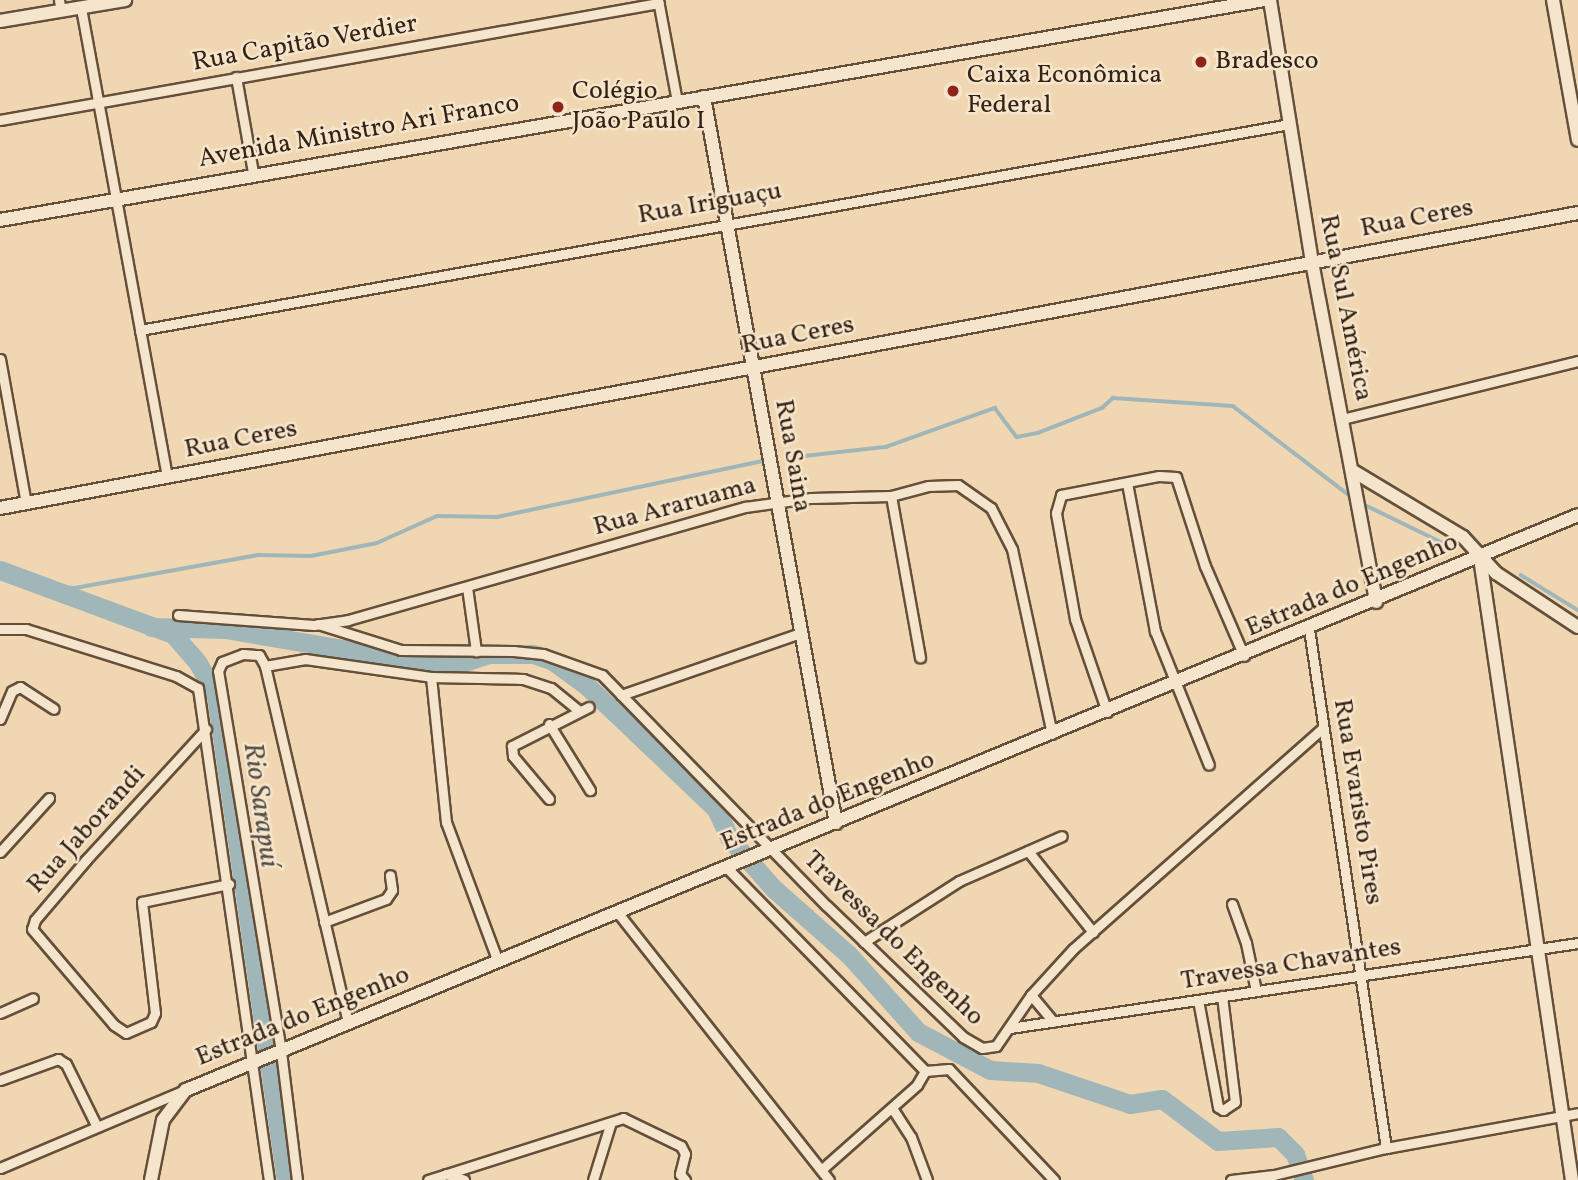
<!DOCTYPE html>
<meta charset="utf-8">
<style>
body{margin:0}
#map{position:relative;width:1578px;height:1180px;overflow:hidden;background:#f0d7b2;font-family:Vollkorn,serif}
div>[style]{position:absolute}
.stream>*{height:3.5px;margin:-1.75px;padding:0 1.75px;transform-origin:1.75px;border-radius:1.75px;background:#a0b6b9}
.river>*{height:19px;margin:-9.5px;padding:0 9.5px;transform-origin:9.5px;border-radius:9.5px;background:#a0b6b9}
.roads{filter:drop-shadow(2px 0 #644f3b) drop-shadow(-2px 0 #644f3b) drop-shadow(0 2px #644f3b) drop-shadow(0 -2px #644f3b)}
.street>*{height:9px;margin:-4.5px;padding:0 4.5px;transform-origin:4.5px;border-radius:4.5px;background:#f5e5cd}
.secondary>*{height:12px;margin:-6px;padding:0 6px;transform-origin:6px;border-radius:6px;background:#f5e5cd}
.dots>*{width:19px;height:19px;translate:-50% -50%;box-sizing:border-box;border:4px solid #f5e5cd;border-radius:50%}
span{translate:-50% -50%;white-space:nowrap;text-align:center;line-height:1.15;-webkit-text-stroke:5px #f5e5cd;paint-order:stroke}
.street-label{font-size:26px;color:#352213}
.poi-label{font-size:26px;color:#352213}
.left{translate:0 -50%;text-align:left}
.water-label{font-size:28px;color:#554e45;font-style:italic}
</style>
<div id="map">
<div class="stream">
<i style="left:786px;top:458px;width:101px;rotate:-6.3deg"></i>
<i style="left:886px;top:447px;width:116px;rotate:-19.7deg"></i>
<i style="left:995px;top:408px;width:36px;rotate:53deg"></i>
<i style="left:1017px;top:437px;width:21px;rotate:-11deg"></i>
<i style="left:1038px;top:433px;width:69px;rotate:-21.3deg"></i>
<i style="left:1102px;top:408px;width:15px;rotate:-42deg"></i>
<i style="left:1113px;top:398px;width:120px;rotate:3.8deg"></i>
<i style="left:1233px;top:406px;width:153px;rotate:37.5deg"></i>
<i style="left:1361px;top:503px;width:89px;rotate:26deg"></i>
<i style="left:1521px;top:575px;width:67px;rotate:31.6deg"></i>
<i style="left:45px;top:585px;width:30px;rotate:6deg"></i>
<i style="left:75px;top:588px;width:186px;rotate:-10.2deg"></i>
<i style="left:258px;top:555px;width:53px;rotate:1.1deg"></i>
<i style="left:311px;top:556px;width:67px;rotate:-11.1deg"></i>
<i style="left:377px;top:543px;width:66px;rotate:-24.2deg"></i>
<i style="left:437px;top:516px;width:60px;rotate:1deg"></i>
<i style="left:497px;top:517px;width:271px;rotate:-11.9deg"></i>
</div>
<div class="river">
<i style="left:0;top:570px;width:184px;rotate:20.3deg"></i>
<i style="left:173px;top:634px;width:38px;rotate:49deg"></i>
<i style="left:198px;top:663px;width:37px;rotate:61deg"></i>
<i style="left:216px;top:695px;width:490px;rotate:81.8deg"></i>
<i style="left:151px;top:627px;width:74px;rotate:1.5deg"></i>
<i style="left:225px;top:629px;width:227px;rotate:9.6deg"></i>
<i style="left:449px;top:667px;width:42px;rotate:-18deg"></i>
<i style="left:489px;top:654px;width:44px"></i>
<i style="left:533px;top:654px;width:21px;rotate:19deg"></i>
<i style="left:553px;top:661px;width:42px;rotate:36.3deg"></i>
<i style="left:587px;top:686px;width:178px;rotate:43.6deg"></i>
<i style="left:716px;top:809px;width:33px;rotate:65deg"></i>
<i style="left:730px;top:839px;width:65px;rotate:48.7deg"></i>
<i style="left:773px;top:888px;width:101px;rotate:41.4deg"></i>
<i style="left:849px;top:955px;width:103px;rotate:48.1deg"></i>
<i style="left:918px;top:1032px;width:81px;rotate:27.8deg"></i>
<i style="left:990px;top:1070px;width:48px;rotate:3.6deg"></i>
<i style="left:1038px;top:1073px;width:97px;rotate:18.6deg"></i>
<i style="left:1130px;top:1104px;width:32px;rotate:-9deg"></i>
<i style="left:1162px;top:1099px;width:70px;rotate:36.9deg"></i>
<i style="left:1218px;top:1141px;width:60px;rotate:-3.8deg"></i>
<i style="left:1278px;top:1137px;width:24px;rotate:45deg"></i>
<i style="left:1295px;top:1154px;width:28px;rotate:71deg"></i>
</div>
<div class="roads">
<div class="street">
<i style="left:59px;top:0;width:11px;rotate:80deg"></i>
<i style="left:658px;top:0;width:104px;rotate:79.4deg"></i>
<i style="left:81px;top:8px;width:477px;rotate:79.6deg"></i>
<i style="left:236px;top:77px;width:97px;rotate:79.9deg"></i>
<i style="left:0;top:120px;width:669px;rotate:-10.07deg"></i>
<i style="left:140px;top:330px;width:1167px;rotate:-10.16deg"></i>
<i style="left:0;top:359px;width:147px;rotate:79.8deg"></i>
<i style="left:1342px;top:419px;width:243px;rotate:-13.8deg"></i>
<i style="left:1127px;top:483px;width:151px;rotate:79.3deg"></i>
<i style="left:1155px;top:631px;width:144px;rotate:68.1deg"></i>
<i style="left:891px;top:496px;width:164px;rotate:79.8deg"></i>
<i style="left:467px;top:587px;width:65px;rotate:82deg"></i>
<i style="left:178px;top:615px;width:136px;rotate:4.2deg"></i>
<i style="left:314px;top:625px;width:34px;rotate:-8deg"></i>
<i style="left:348px;top:620px;width:413px;rotate:-15.9deg"></i>
<i style="left:745px;top:507px;width:67px;rotate:-7.8deg"></i>
<i style="left:811px;top:498px;width:80px;rotate:-1.4deg"></i>
<i style="left:891px;top:496px;width:38px;rotate:-15deg"></i>
<i style="left:928px;top:486px;width:30px;rotate:-2deg"></i>
<i style="left:958px;top:485px;width:40px;rotate:34.9deg"></i>
<i style="left:991px;top:508px;width:46px;rotate:62.9deg"></i>
<i style="left:1012px;top:549px;width:189px;rotate:77.8deg"></i>
<i style="left:318px;top:624px;width:87px;rotate:17.4deg"></i>
<i style="left:401px;top:650px;width:113px;rotate:0.5deg"></i>
<i style="left:514px;top:651px;width:29px;rotate:6deg"></i>
<i style="left:543px;top:654px;width:63px;rotate:19.6deg"></i>
<i style="left:602px;top:675px;width:322px;rotate:45.8deg"></i>
<i style="left:827px;top:906px;width:189px;rotate:43.9deg"></i>
<i style="left:963px;top:1037px;width:22px;rotate:30deg"></i>
<i style="left:982px;top:1048px;width:14px;rotate:-8deg"></i>
<i style="left:996px;top:1046px;width:62px;rotate:-55.5deg"></i>
<i style="left:1031px;top:995px;width:62px;rotate:-47.6deg"></i>
<i style="left:1073px;top:949px;width:334px;rotate:-41.5deg"></i>
<i style="left:0;top:629px;width:26px"></i>
<i style="left:26px;top:629px;width:157px;rotate:17.4deg"></i>
<i style="left:176px;top:676px;width:25px;rotate:29deg"></i>
<i style="left:198px;top:688px;width:497px;rotate:81.8deg"></i>
<i style="left:1309px;top:629px;width:525px;rotate:81.56deg"></i>
<i style="left:265px;top:666px;width:41px;rotate:-9.9deg"></i>
<i style="left:305px;top:659px;width:127px;rotate:8.1deg"></i>
<i style="left:431px;top:677px;width:92px;rotate:1.2deg"></i>
<i style="left:523px;top:679px;width:29px;rotate:18deg"></i>
<i style="left:551px;top:688px;width:36px;rotate:39deg"></i>
<i style="left:431px;top:677px;width:146px;rotate:84.1deg"></i>
<i style="left:446px;top:822px;width:149px;rotate:69.6deg"></i>
<i style="left:621px;top:695px;width:189px;rotate:-19.1deg"></i>
<i style="left:1107px;top:712px;width:98px;rotate:-109deg"></i>
<i style="left:1075px;top:619px;width:108px;rotate:-100.2deg"></i>
<i style="left:1056px;top:513px;width:19px;rotate:-74deg"></i>
<i style="left:1061px;top:495px;width:100px;rotate:-11deg"></i>
<i style="left:1159px;top:476px;width:17px;rotate:3deg"></i>
<i style="left:1176px;top:477px;width:94px;rotate:72deg"></i>
<i style="left:1205px;top:566px;width:98px;rotate:66.6deg"></i>
<i style="left:0;top:719px;width:30px;rotate:-67deg"></i>
<i style="left:12px;top:691px;width:9px;rotate:-27deg"></i>
<i style="left:20px;top:687px;width:40px;rotate:32.9deg"></i>
<i style="left:549px;top:724px;width:78px;rotate:58.2deg"></i>
<i style="left:206px;top:729px;width:178px;rotate:132.5deg"></i>
<i style="left:86px;top:860px;width:79px;rotate:130.4deg"></i>
<i style="left:35px;top:920px;width:9px;rotate:108deg"></i>
<i style="left:32px;top:929px;width:126px;rotate:49.5deg"></i>
<i style="left:114px;top:1025px;width:14px;rotate:34deg"></i>
<i style="left:126px;top:1033px;width:27px;rotate:-24deg"></i>
<i style="left:151px;top:1022px;width:10px;rotate:-66deg"></i>
<i style="left:155px;top:1013px;width:112px;rotate:-96.7deg"></i>
<i style="left:142px;top:902px;width:89px;rotate:-11.7deg"></i>
<i style="left:549px;top:799px;width:56px;rotate:-129.9deg"></i>
<i style="left:513px;top:756px;width:10px;rotate:-96deg"></i>
<i style="left:512px;top:746px;width:86px;rotate:-26.9deg"></i>
<i style="left:1028px;top:851px;width:104px;rotate:51.3deg"></i>
<i style="left:0;top:852px;width:73px;rotate:-47.8deg"></i>
<i style="left:727px;top:868px;width:284px;rotate:45.7deg"></i>
<i style="left:925px;top:1071px;width:16px;rotate:120deg"></i>
<i style="left:917px;top:1085px;width:128px;rotate:138.5deg"></i>
<i style="left:1232px;top:904px;width:41px;rotate:70.3deg"></i>
<i style="left:1246px;top:943px;width:49px;rotate:78.2deg"></i>
<i style="left:618px;top:913px;width:340px;rotate:51.7deg"></i>
<i style="left:324px;top:922px;width:66px;rotate:-20.4deg"></i>
<i style="left:386px;top:899px;width:11px;rotate:-56deg"></i>
<i style="left:392px;top:890px;width:15px;rotate:-98deg"></i>
<i style="left:864px;top:942px;width:113px;rotate:-32.7deg"></i>
<i style="left:959px;top:881px;width:112px;rotate:-23.6deg"></i>
<i style="left:1031px;top:995px;width:35px;rotate:50deg"></i>
<i style="left:1198px;top:1000px;width:109px;rotate:79.4deg"></i>
<i style="left:1218px;top:1107px;width:6px;rotate:31deg"></i>
<i style="left:1223px;top:1110px;width:14px;rotate:-34deg"></i>
<i style="left:1235px;top:1102px;width:107px;rotate:-97deg"></i>
<i style="left:0;top:1013px;width:36px;rotate:-24deg"></i>
<i style="left:1010px;top:1028px;width:574px;rotate:-8.51deg"></i>
<i style="left:925px;top:1071px;width:24px;rotate:-5deg"></i>
<i style="left:949px;top:1069px;width:153px;rotate:46.6deg"></i>
<i style="left:0;top:1080px;width:62px;rotate:-19.9deg"></i>
<i style="left:58px;top:1059px;width:9px;rotate:32deg"></i>
<i style="left:66px;top:1064px;width:70px;rotate:63.8deg"></i>
<i style="left:892px;top:1108px;width:35px;rotate:57deg"></i>
<i style="left:911px;top:1137px;width:46px;rotate:69.6deg"></i>
<i style="left:0;top:1168px;width:201px;rotate:-22.9deg"></i>
<i style="left:446px;top:1174px;width:19px;rotate:18deg"></i>
<i style="left:297px;top:1180px;width:130px;rotate:-97.1deg"></i>
<i style="left:281px;top:1051px;width:385px;rotate:-99.4deg"></i>
<i style="left:218px;top:671px;width:10px;rotate:-66deg"></i>
<i style="left:222px;top:662px;width:22px;rotate:-21deg"></i>
<i style="left:243px;top:654px;width:16px;rotate:4deg"></i>
<i style="left:259px;top:655px;width:13px;rotate:61deg"></i>
<i style="left:265px;top:666px;width:367px;rotate:76.9deg"></i>
<i style="left:428px;top:1180px;width:205px;rotate:-17.6deg"></i>
<i style="left:623px;top:1118px;width:64px;rotate:25.8deg"></i>
<i style="left:681px;top:1146px;width:9px;rotate:63deg"></i>
<i style="left:685px;top:1154px;width:21px;rotate:104deg"></i>
<i style="left:680px;top:1174px;width:8px;rotate:50deg"></i>
<i style="left:593px;top:1180px;width:58px;rotate:-72.8deg"></i>
<i style="left:1231px;top:1180px;width:43px;rotate:-6.6deg"></i>
<i style="left:1274px;top:1175px;width:115px;rotate:-13.6deg"></i>
<i style="left:1386px;top:1148px;width:195px;rotate:-10.3deg"></i>
</div>
<div class="secondary">
<i style="left:1270px;top:0;width:265px;rotate:80.9deg"></i>
<i style="left:1312px;top:262px;width:346px;rotate:79.3deg"></i>
<i style="left:1553px;top:0;width:142px;rotate:79.9deg"></i>
<i style="left:0;top:21px;width:127px;rotate:-9.5deg"></i>
<i style="left:704px;top:97px;width:738px;rotate:79.7deg"></i>
<i style="left:0;top:220px;width:1284px;rotate:-9.87deg"></i>
<i style="left:1353px;top:471px;width:128px;rotate:31deg"></i>
<i style="left:1463px;top:537px;width:49px;rotate:47.5deg"></i>
<i style="left:1496px;top:573px;width:98px;rotate:33.4deg"></i>
<i style="left:0;top:508px;width:1605px;rotate:-10.59deg"></i>
<i style="left:1480px;top:558px;width:629px;rotate:81.59deg"></i>
<i style="left:151px;top:1180px;width:61px;rotate:-78.7deg"></i>
<i style="left:163px;top:1120px;width:38px;rotate:-53deg"></i>
<i style="left:186px;top:1090px;width:1506px;rotate:-22.44deg"></i>
</div>
</div>
<div class="dots">
<i style="left:1201px;top:62px;background:#8f2418"></i>
<i style="left:953px;top:91px;background:#8f2418"></i>
<i style="left:558px;top:107px;background:#8f2418"></i>
</div>
<div class="street-label">
<span style="left:305px;top:44px;rotate:-10deg">Rua Capitão Verdier</span>
<span style="left:359px;top:132px;rotate:-10deg">Avenida Ministro Ari Franco</span>
<span style="left:710px;top:204px;rotate:-10deg">Rua Iriguaçu</span>
<span style="left:1417px;top:219px;rotate:-11deg">Rua Ceres</span>
<span style="left:1345px;top:308px;rotate:79deg">Rua Sul América</span>
<span style="left:798px;top:336px;rotate:-11deg">Rua Ceres</span>
<span style="left:241px;top:440px;rotate:-11deg">Rua Ceres</span>
<span style="left:792px;top:456px;rotate:80deg">Rua Saina</span>
<span style="left:675px;top:507px;rotate:-15deg">Rua Araruama</span>
<span style="left:1352px;top:586px;rotate:-23deg">Estrada do Engenho</span>
<span style="left:828px;top:802px;rotate:-22deg">Estrada do Engenho</span>
<span style="left:1357px;top:802px;rotate:81deg">Rua Evaristo Pires</span>
<span style="left:87px;top:830px;rotate:-48deg">Rua Jaborandi</span>
<span style="left:893px;top:939px;rotate:44deg">Travessa do Engenho</span>
<span style="left:1291px;top:965px;rotate:-9deg">Travessa Chavantes</span>
<span style="left:303px;top:1017px;rotate:-22deg">Estrada do Engenho</span>
</div>
<div class="poi-label">
<span class="left" style="left:1215px;top:62px">Bradesco</span>
<span class="left" style="left:967px;top:91px">Caixa Econômica<br>Federal</span>
<span class="left" style="left:572px;top:107px">Colégio<br>João Paulo I</span>
</div>
<div class="water-label">
<span style="left:260px;top:805px;rotate:82deg">Rio Sarapuí</span>
</div>
</div>
